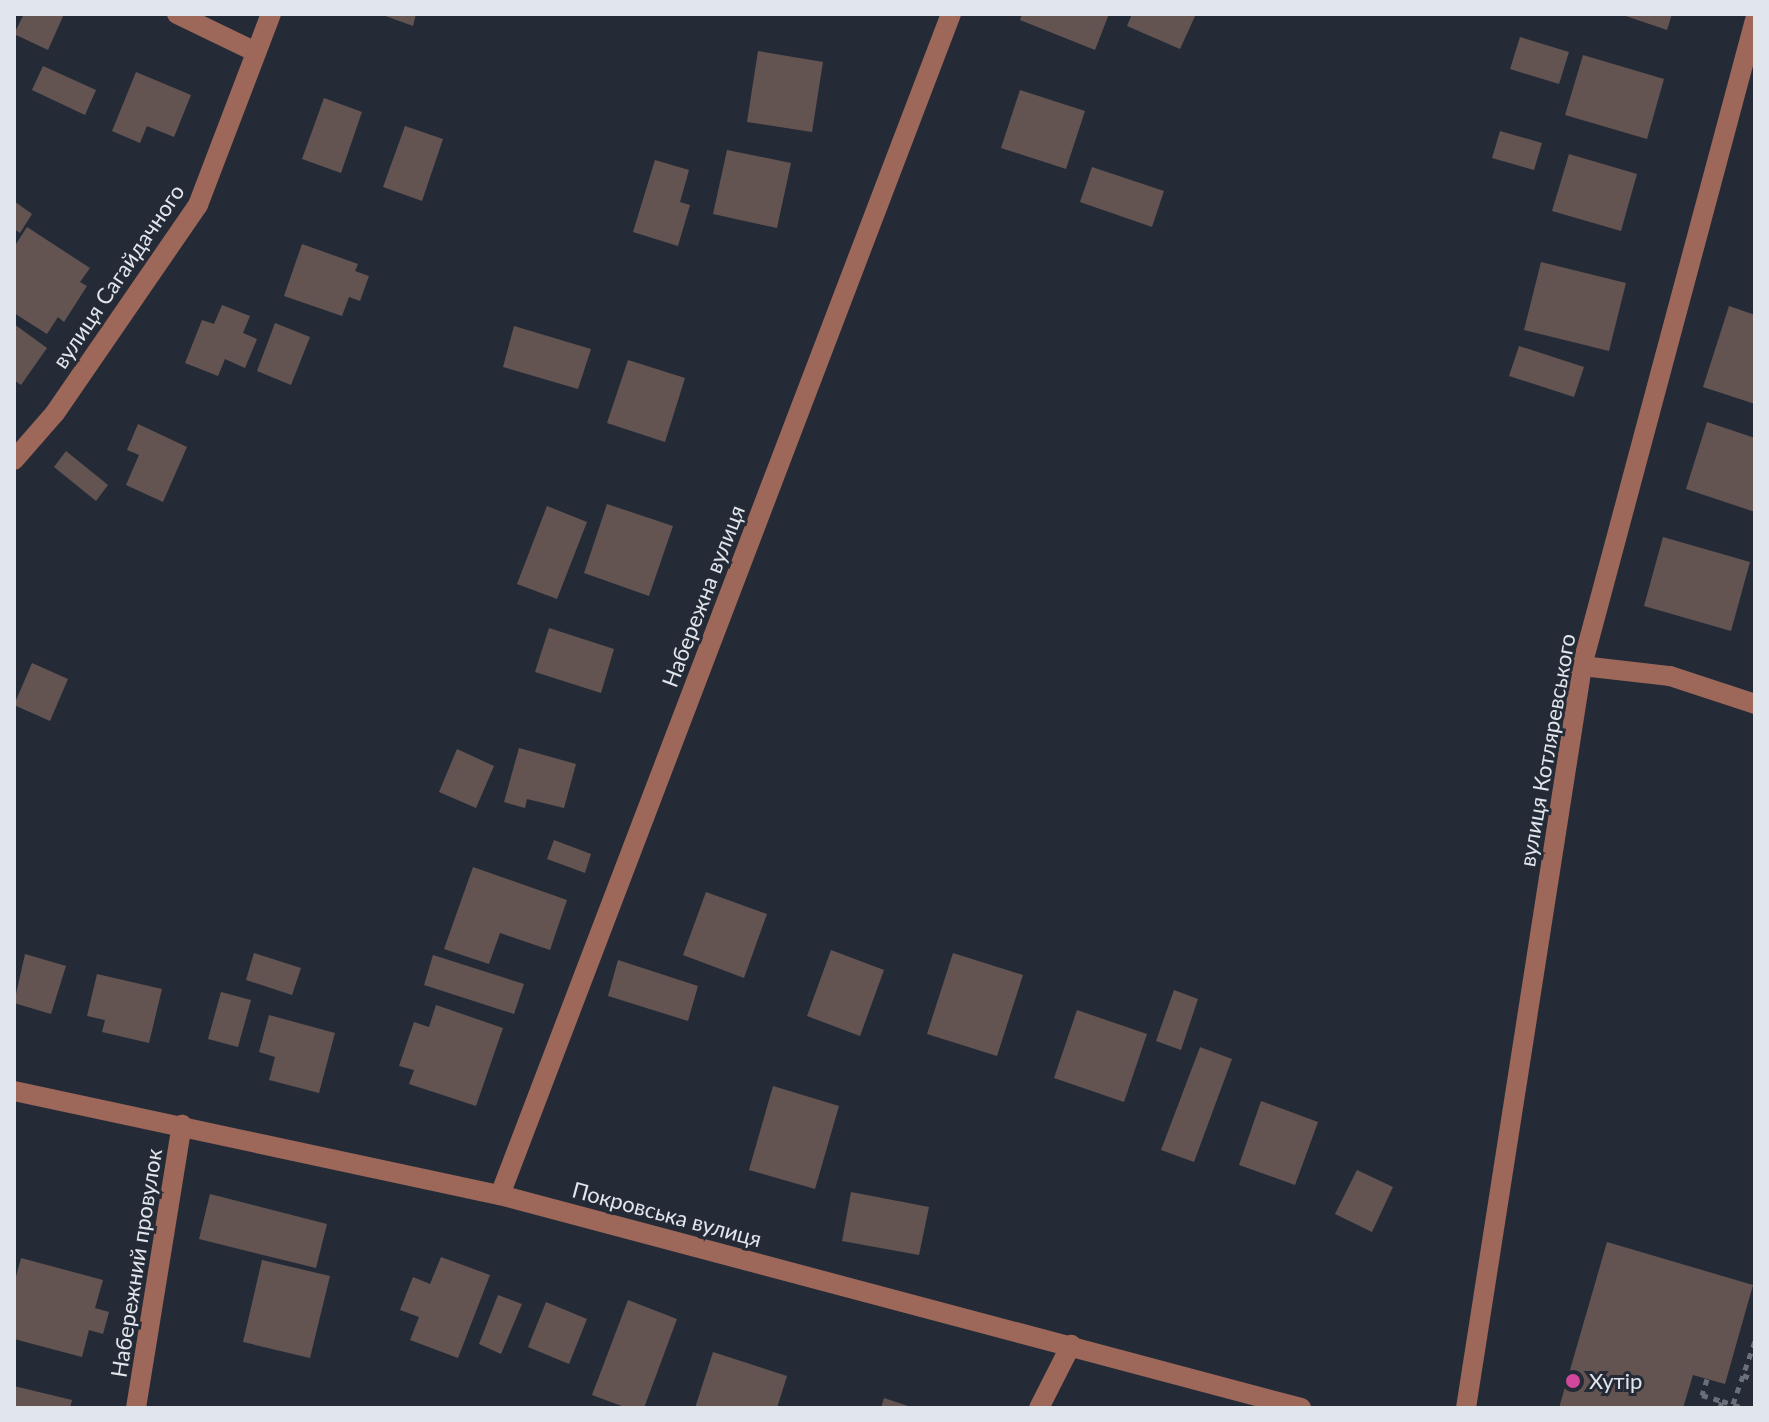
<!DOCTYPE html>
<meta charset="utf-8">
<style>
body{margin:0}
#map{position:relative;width:1769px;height:1422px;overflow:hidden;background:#242b36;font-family:Lato,sans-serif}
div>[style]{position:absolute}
.building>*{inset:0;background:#645451}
.path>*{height:5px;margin-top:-2.5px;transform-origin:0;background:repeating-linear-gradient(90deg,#6a7079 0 6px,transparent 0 12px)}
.minor>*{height:20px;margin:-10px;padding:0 10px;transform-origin:10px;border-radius:10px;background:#9d675a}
.dots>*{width:22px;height:22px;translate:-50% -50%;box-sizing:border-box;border:4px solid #242b36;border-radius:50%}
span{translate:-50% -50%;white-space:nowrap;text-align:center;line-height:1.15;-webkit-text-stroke:6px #242b36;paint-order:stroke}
.street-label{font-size:22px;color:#e1e5ec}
.poi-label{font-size:22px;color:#e1e5ec}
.left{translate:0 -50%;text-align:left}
.frame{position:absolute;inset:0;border:16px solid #e1e5ec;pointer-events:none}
</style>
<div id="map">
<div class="building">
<i style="clip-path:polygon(24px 14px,64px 14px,48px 50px,14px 34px)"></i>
<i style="clip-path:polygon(380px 14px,416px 14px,413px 26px)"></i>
<i style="clip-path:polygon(1022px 14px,1109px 14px,1095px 50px,1020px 20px)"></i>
<i style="clip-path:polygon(1132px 14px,1196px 14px,1180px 49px,1127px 26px)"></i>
<i style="clip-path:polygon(1620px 14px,1672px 14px,1667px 30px)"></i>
<i style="clip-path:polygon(1520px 37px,1569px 52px,1559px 84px,1510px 69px)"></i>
<i style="clip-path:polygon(758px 51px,823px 62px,812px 132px,747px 122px)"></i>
<i style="clip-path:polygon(1583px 55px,1664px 79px,1647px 139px,1565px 115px)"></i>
<i style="clip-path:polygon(43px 66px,96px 90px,85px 115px,32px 90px)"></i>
<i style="clip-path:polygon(136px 72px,191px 95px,174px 137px,147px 126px,140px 143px,112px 131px)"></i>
<i style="clip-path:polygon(1020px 90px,1085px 111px,1066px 169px,1001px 148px)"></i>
<i style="clip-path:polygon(324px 98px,362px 112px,341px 173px,302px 159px)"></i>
<i style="clip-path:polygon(405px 126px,443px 139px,422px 201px,383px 187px)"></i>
<i style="clip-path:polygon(1500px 131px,1542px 143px,1534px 170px,1492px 158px)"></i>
<i style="clip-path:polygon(727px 150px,791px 163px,777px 228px,713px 214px)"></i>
<i style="clip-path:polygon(1569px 154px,1637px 174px,1621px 231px,1552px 211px)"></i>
<i style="clip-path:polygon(655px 160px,689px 170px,680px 202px,690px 205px,678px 246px,633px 232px)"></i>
<i style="clip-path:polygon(1092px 167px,1164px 191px,1152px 227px,1080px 202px)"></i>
<i style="clip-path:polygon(14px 201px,32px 214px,20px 233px,14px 229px)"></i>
<i style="clip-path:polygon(27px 227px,90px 268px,80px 282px,87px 286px,64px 322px,58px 317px,47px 334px,14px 313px,14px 247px)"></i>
<i style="clip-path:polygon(302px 244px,358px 264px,355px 271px,369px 276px,360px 301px,349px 297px,342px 316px,284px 296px)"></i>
<i style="clip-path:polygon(1541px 262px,1626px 283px,1609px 351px,1524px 330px)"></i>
<i style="clip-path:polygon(222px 305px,250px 316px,243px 333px,257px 339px,245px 368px,225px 359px,218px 376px,185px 363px,202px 320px,214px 324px)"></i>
<i style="clip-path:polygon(1729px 306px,1755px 315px,1755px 404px,1703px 387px)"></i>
<i style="clip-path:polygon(275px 323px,310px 337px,291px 385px,257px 371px)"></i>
<i style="clip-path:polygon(14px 324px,47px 348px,21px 385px,14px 380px)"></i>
<i style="clip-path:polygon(514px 326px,591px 349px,578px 389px,503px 367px)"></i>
<i style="clip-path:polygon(1519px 346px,1584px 367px,1574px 397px,1509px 376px)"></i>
<i style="clip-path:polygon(628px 360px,685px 378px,665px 442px,607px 423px)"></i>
<i style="clip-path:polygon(1707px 422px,1755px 438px,1755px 512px,1686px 489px)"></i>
<i style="clip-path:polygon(138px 424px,187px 447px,163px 502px,126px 485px,139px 455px,127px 450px)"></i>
<i style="clip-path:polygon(66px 451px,108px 485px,96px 501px,54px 467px)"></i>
<i style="clip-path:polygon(607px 504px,673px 526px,649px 596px,584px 573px)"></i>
<i style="clip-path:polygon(547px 506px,587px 522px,557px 599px,517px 584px)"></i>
<i style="clip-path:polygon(1663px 537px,1750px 562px,1731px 631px,1644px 606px)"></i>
<i style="clip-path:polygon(549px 628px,614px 649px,601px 693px,535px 672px)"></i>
<i style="clip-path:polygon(32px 663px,68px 679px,50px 721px,14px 705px)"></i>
<i style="clip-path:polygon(519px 748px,576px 764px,564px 808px,527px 799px,525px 808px,504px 802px)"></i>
<i style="clip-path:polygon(457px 749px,494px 766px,476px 808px,439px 792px)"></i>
<i style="clip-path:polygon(554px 840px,591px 854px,585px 873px,547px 859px)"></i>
<i style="clip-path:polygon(473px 867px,567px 900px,550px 950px,500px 933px,489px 964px,444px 949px)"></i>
<i style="clip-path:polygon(706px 892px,767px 914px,744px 978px,683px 955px)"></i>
<i style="clip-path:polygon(831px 950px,884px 970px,860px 1036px,807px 1016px)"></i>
<i style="clip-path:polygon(254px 953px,301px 968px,292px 995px,246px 980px)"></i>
<i style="clip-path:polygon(953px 953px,1023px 975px,997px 1056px,927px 1034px)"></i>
<i style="clip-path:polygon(25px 954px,66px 966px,51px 1014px,14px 1003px)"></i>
<i style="clip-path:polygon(433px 955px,524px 984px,514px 1014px,424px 985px)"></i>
<i style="clip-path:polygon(618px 960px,698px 986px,688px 1021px,608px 996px)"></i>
<i style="clip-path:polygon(97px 974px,162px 989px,149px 1043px,102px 1032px,105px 1020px,87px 1016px)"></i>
<i style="clip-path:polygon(1174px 990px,1198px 999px,1181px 1050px,1156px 1041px)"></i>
<i style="clip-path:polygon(221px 992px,251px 1000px,238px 1047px,208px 1039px)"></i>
<i style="clip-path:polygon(436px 1005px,503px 1028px,476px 1106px,409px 1084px,414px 1070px,399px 1066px,414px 1022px,429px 1027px)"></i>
<i style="clip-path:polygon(1077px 1010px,1147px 1034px,1124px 1102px,1054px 1078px)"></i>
<i style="clip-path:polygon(269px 1015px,335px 1033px,319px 1093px,269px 1080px,275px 1057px,259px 1052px)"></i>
<i style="clip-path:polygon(1200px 1047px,1232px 1059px,1194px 1162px,1161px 1150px)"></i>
<i style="clip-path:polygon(773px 1086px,839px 1106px,815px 1189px,749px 1170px)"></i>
<i style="clip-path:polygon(1261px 1101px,1318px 1122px,1295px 1185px,1239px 1165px)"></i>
<i style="clip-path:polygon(1357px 1170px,1393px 1187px,1372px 1232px,1335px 1214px)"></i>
<i style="clip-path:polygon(851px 1192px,929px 1207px,919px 1255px,842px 1241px)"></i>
<i style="clip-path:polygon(210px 1194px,327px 1224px,316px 1268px,199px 1239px)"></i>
<i style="clip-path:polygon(1607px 1242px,1753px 1285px,1725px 1384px,1693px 1375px,1683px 1408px,1559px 1408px)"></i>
<i style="clip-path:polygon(441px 1257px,490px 1275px,458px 1358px,410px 1340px,419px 1317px,400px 1310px,413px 1277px,430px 1284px)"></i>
<i style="clip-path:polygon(21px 1258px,103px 1280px,95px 1308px,109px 1312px,103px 1334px,89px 1330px,82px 1357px,14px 1339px,14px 1284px)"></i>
<i style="clip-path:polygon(262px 1260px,330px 1276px,310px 1358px,243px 1342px)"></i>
<i style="clip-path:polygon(498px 1295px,522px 1304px,501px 1354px,479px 1344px)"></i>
<i style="clip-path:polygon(628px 1300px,677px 1319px,644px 1408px,627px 1408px,592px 1395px)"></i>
<i style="clip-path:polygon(546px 1302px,587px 1319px,569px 1364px,528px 1347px)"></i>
<i style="clip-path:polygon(713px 1352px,787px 1376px,777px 1408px,695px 1408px)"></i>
<i style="clip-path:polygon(14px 1386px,72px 1400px,70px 1408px,14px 1408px)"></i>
<i style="clip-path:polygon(884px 1398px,911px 1407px,911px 1408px,881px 1408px)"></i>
</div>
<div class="path">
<i style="left:1743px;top:1375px;width:13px;rotate:23deg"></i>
<i style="left:1707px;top:1379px;width:17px;rotate:107deg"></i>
<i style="left:1702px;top:1395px;width:21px;rotate:17deg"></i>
<i style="left:1733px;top:1404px;width:67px;rotate:-70.8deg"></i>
<i style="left:1720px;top:1408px;width:7px;rotate:-74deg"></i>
<i style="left:1722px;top:1401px;width:23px;rotate:18deg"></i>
</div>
<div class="minor">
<i style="left:177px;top:14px;width:88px;rotate:25.7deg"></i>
<i style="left:14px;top:460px;width:62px;rotate:-48.9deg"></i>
<i style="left:55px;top:413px;width:252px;rotate:-55.5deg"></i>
<i style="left:198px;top:205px;width:204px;rotate:-69.1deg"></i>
<i style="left:1582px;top:666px;width:89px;rotate:6.5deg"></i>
<i style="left:1670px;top:676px;width:89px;rotate:18.2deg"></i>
<i style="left:14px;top:1091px;width:497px;rotate:12.1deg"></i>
<i style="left:500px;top:1195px;width:829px;rotate:14.89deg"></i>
<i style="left:500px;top:1195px;width:1264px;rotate:-69.1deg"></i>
<i style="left:136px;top:1408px;width:287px;rotate:-80.8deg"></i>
<i style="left:1039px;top:1408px;width:71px;rotate:-63.1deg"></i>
<i style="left:1466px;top:1408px;width:751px;rotate:-81.11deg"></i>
<i style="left:1582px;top:666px;width:669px;rotate:-75.01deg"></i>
</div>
<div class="dots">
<i style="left:1573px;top:1381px;background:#d1479c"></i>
</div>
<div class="street-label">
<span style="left:118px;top:276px;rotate:-56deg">вулиця Сагайдачного</span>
<span style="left:703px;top:596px;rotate:-69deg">Набережна вулиця</span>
<span style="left:1547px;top:750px;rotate:-80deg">вулиця Котляревського</span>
<span style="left:667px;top:1214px;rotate:15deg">Покровська вулиця</span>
<span style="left:136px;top:1263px;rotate:-81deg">Набережний провулок</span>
</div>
<div class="poi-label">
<span class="left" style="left:1589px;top:1381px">Хутір</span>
</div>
<div class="frame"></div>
</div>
